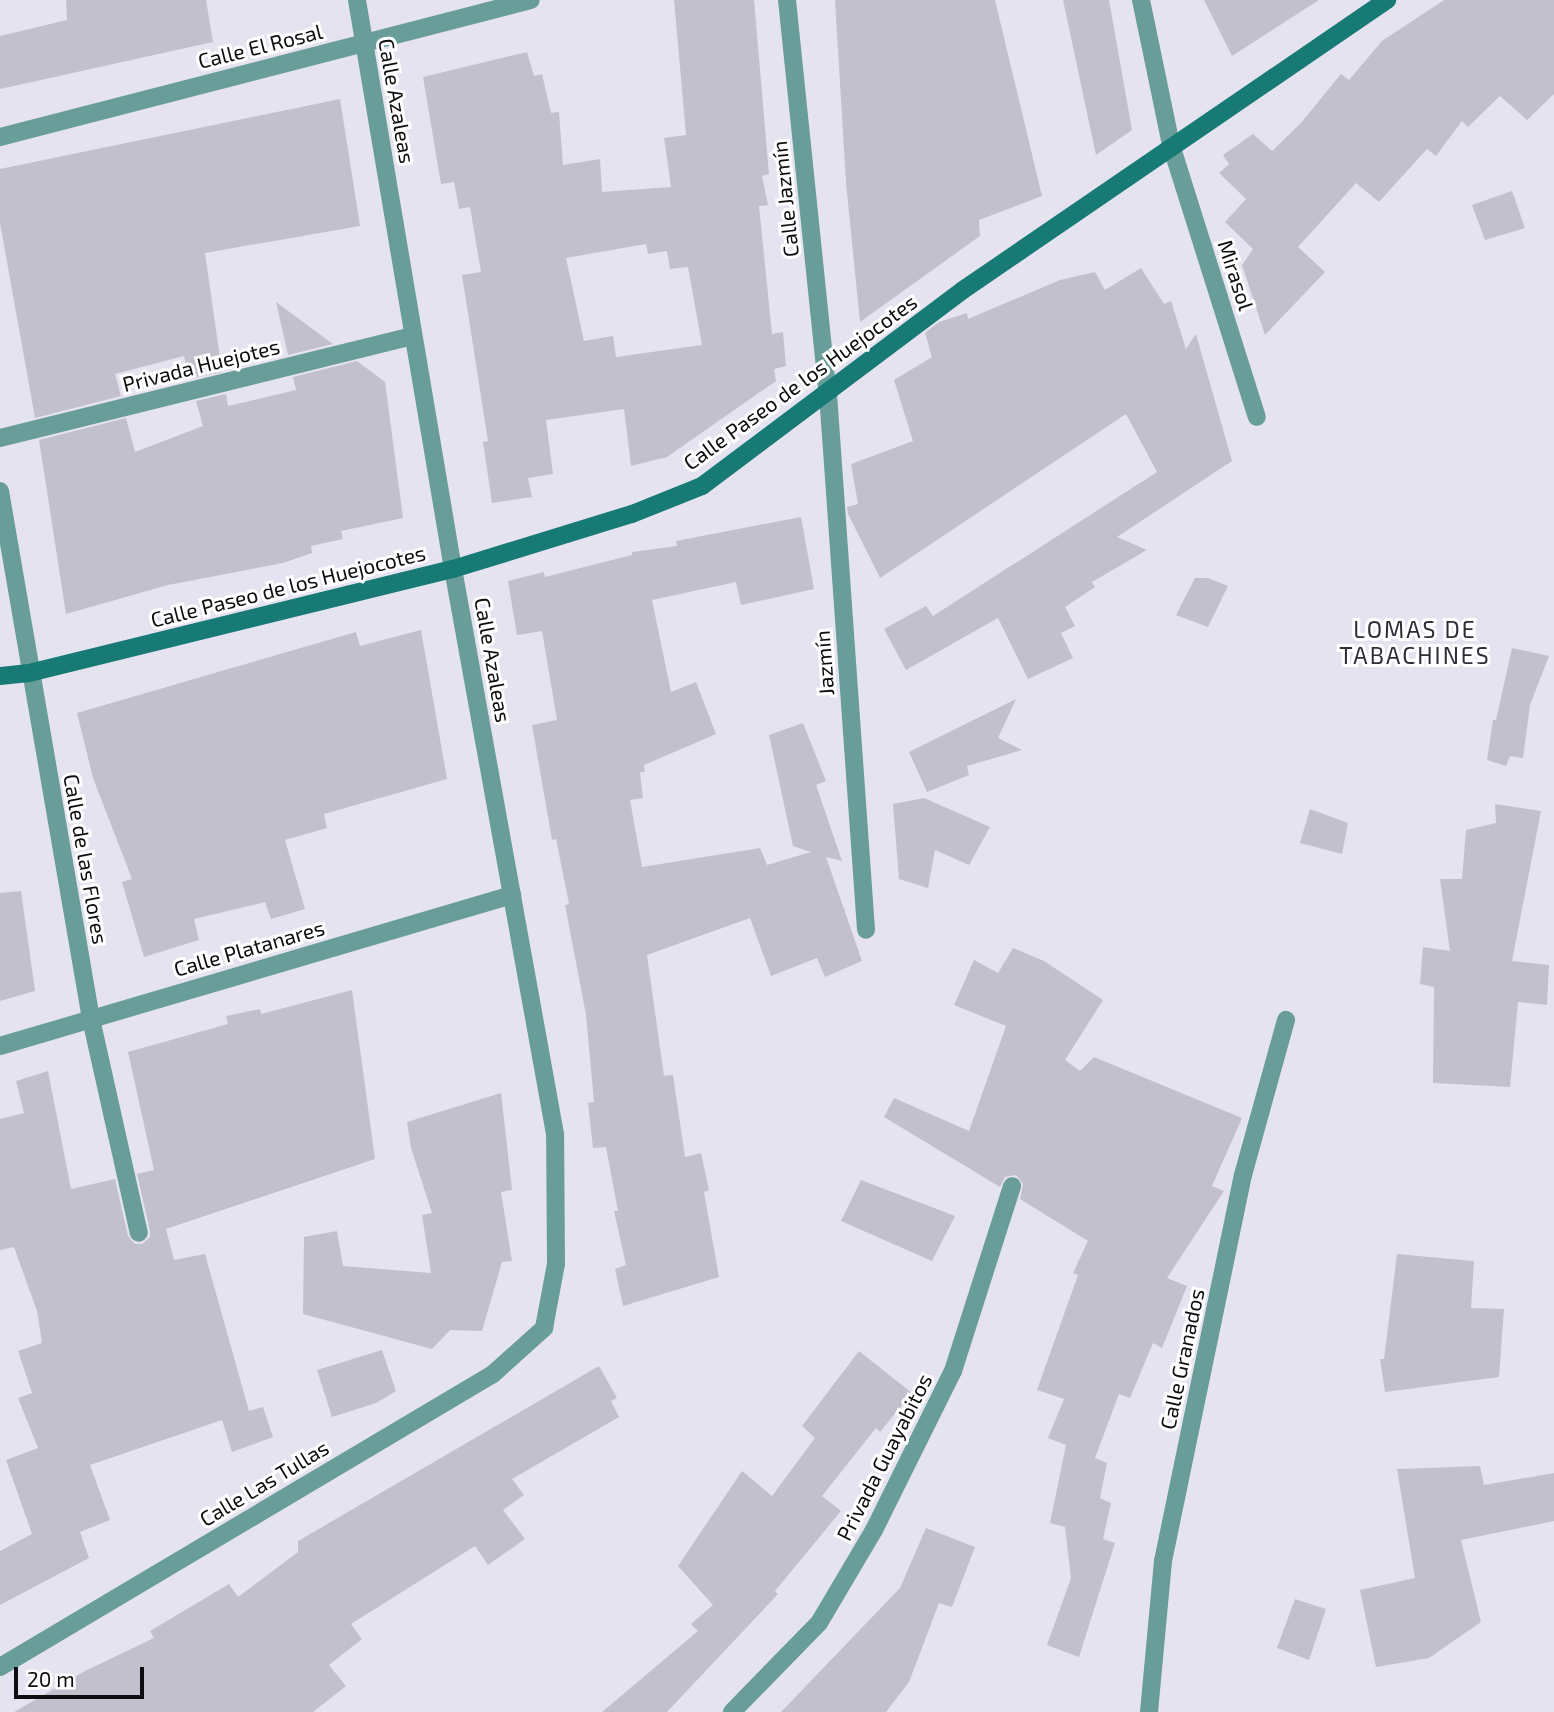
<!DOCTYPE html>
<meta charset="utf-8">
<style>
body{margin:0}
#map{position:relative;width:1554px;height:1712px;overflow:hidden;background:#e6e3f1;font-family:"Exo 2",sans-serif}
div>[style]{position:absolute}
.building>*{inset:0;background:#c2c0cd}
.street>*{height:18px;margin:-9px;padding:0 9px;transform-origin:9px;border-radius:9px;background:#699d9a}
.secondary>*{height:18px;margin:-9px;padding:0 9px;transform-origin:9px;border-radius:9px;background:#187a75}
span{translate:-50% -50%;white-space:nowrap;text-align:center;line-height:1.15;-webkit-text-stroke:6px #fff;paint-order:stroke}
.street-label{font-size:21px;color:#0d0c10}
.neighbourhood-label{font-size:23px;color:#2e2c36;letter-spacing:2px}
.scale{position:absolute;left:14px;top:1667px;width:130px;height:32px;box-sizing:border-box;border:4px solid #0d0c10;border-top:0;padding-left:9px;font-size:21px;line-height:24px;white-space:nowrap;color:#0d0c10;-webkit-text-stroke:5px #fff;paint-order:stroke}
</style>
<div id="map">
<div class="building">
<i style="clip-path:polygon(66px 0,206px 0,213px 42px,0 89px,0 36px,67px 20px)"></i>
<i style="clip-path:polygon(evenodd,674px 0,754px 0,769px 174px,762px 176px,768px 205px,759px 206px,772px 334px,783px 332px,786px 366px,774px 369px,776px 381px,667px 457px,631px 466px,624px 409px,546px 420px,553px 474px,528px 478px,532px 497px,492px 503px,483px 442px,488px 441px,462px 275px,481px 272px,470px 207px,459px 209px,454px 182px,441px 184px,423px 77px,527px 52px,534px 76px,542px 74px,551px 113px,559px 112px,563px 165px,600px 159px,602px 192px,671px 187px,664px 138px,686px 135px,674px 0,646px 244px,648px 254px,667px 251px,670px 269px,688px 267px,702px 345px,616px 357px,613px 336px,584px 341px,566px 258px,646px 244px)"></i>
<i style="clip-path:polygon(835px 0,995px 0,1042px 196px,979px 220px,980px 236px,860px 322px,846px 183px)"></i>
<i style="clip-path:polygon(1063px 0,1109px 0,1132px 130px,1096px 155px)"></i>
<i style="clip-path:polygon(1204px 0,1319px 0,1232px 56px)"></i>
<i style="clip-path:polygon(1444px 0,1554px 0,1554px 94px,1527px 120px,1500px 96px,1468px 127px,1462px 121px,1436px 156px,1427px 149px,1379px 202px,1356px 183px,1298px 247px,1325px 272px,1265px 335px,1242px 265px,1253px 249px,1225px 222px,1246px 199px,1219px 173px,1229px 164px,1223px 155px,1253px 134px,1272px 151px,1300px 124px,1341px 74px,1349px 80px,1382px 41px)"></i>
<i style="clip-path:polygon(340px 99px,360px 226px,205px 253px,222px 372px,190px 379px,184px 356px,115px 374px,121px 396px,35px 418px,0 223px,0 169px)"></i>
<i style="clip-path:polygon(1512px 191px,1525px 228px,1485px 240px,1472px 205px)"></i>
<i style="clip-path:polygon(1141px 268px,1164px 304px,1171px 301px,1186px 349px,1196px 334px,1232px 461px,1117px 537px,1147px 550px,1092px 582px,1095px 587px,1065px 607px,1075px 626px,1061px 633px,1073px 658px,1028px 679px,998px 618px,906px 670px,884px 629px,926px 606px,933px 616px,1157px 472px,1126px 414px,880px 578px,848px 514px,847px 507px,858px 504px,851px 464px,913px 441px,894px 380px,932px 357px,925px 333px,939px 322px,967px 313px,968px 319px,1060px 280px,1095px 272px,1105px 290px)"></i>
<i style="clip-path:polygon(276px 302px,333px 344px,288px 355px)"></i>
<i style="clip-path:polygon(357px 361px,385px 382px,403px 518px,341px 531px,343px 539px,311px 546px,312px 553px,283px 563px,168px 585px,66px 614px,39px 440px,126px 418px,135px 452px,203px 426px,196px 401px,226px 394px,228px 406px,296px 390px,293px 377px)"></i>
<i style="clip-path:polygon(801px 517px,814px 589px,741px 605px,736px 582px,652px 600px,671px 692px,696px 682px,716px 734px,644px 765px,645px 772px,640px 772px,643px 798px,630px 800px,642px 867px,760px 848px,767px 865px,811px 852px,793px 846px,769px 735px,803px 723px,826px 781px,816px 785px,842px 861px,826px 857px,862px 961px,825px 977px,817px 958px,771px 976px,750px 918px,647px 955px,664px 1076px,673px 1075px,685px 1157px,701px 1153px,709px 1190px,704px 1192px,719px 1277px,623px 1306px,615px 1269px,626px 1265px,614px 1211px,618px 1211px,606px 1147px,593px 1148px,588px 1103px,594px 1102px,586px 1015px,565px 905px,569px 904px,556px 839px,552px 840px,532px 725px,557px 720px,542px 631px,517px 635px,508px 581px,544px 572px,545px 577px,632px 555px,632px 552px,677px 546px,676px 541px)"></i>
<i style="clip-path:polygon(1195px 578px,1208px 578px,1228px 586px,1208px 627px,1176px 615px)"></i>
<i style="clip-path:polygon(421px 630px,447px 779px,324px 814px,327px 828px,285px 840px,305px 909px,271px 919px,265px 902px,194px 919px,199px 940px,144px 957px,122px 882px,132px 879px,93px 778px,77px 713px,356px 632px,360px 646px)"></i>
<i style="clip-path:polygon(1512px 648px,1549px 656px,1530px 705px,1523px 758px,1510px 756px,1506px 766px,1487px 760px,1493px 720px,1496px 720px)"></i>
<i style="clip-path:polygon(1016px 699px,998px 738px,1022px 750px,967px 766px,969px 775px,927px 792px,909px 752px)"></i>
<i style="clip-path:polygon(924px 798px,990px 827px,969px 865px,935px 850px,928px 888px,899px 879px,893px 804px)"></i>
<i style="clip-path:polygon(1495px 804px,1541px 811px,1512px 961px,1549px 965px,1547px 1005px,1518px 1002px,1510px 1087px,1433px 1083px,1434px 987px,1420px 984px,1423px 947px,1450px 951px,1440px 879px,1462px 879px,1466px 830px,1496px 823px)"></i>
<i style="clip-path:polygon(1310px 809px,1348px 823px,1342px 854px,1300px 843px)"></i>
<i style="clip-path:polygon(21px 891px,35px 991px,0 1001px,0 893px)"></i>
<i style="clip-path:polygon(1013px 948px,1044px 961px,1103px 1000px,1065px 1060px,1080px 1071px,1094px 1057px,1242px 1118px,1212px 1186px,1224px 1191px,1167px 1278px,1187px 1286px,1162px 1348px,1153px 1343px,1130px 1398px,1119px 1394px,1095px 1458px,1107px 1463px,1100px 1498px,1111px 1503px,1103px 1539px,1115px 1543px,1079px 1657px,1047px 1645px,1071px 1578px,1065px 1527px,1050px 1523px,1066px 1445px,1048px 1438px,1064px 1399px,1037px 1390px,1078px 1275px,1073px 1273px,1088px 1241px,1020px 1199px,1023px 1184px,1016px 1175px,1005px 1177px,1000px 1187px,884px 1117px,894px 1098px,969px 1131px,1006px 1026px,954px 1005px,974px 960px,998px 973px)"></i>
<i style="clip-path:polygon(352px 990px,375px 1159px,166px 1229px,174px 1260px,205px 1254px,249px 1411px,263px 1407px,273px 1437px,232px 1452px,222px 1420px,90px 1465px,110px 1520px,80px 1532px,89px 1558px,0 1605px,0 1551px,32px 1534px,6px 1460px,38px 1448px,18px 1398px,32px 1393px,18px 1351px,42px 1343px,37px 1311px,14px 1247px,0 1250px,0 1119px,24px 1113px,16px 1081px,48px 1071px,71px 1189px,115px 1179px,128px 1236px,135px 1244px,142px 1244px,150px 1237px,150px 1231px,137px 1174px,154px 1170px,128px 1052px,228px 1024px,226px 1016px,260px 1009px,261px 1014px)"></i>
<i style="clip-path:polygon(501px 1093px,512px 1190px,501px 1192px,512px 1261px,502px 1262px,482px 1331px,450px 1330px,432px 1349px,303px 1314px,304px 1237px,337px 1231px,343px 1266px,431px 1273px,422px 1215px,432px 1213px,411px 1148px,407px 1122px)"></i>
<i style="clip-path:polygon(861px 1180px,955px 1216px,932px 1261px,841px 1221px)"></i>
<i style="clip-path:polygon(1397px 1254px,1474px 1261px,1471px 1308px,1504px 1309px,1499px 1377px,1385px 1392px,1380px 1359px,1384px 1359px)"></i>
<i style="clip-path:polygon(382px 1350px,396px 1391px,376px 1403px,332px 1417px,317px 1370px)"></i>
<i style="clip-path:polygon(859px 1351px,912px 1393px,880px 1432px,876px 1428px,822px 1496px,841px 1511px,775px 1591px,778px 1594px,667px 1712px,602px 1712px,698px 1631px,691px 1624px,713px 1605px,678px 1566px,742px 1471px,772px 1496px,815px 1438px,802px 1426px)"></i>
<i style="clip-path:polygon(599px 1366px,617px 1398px,611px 1401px,619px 1417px,512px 1479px,524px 1495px,503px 1510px,525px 1539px,488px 1565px,475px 1546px,351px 1624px,362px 1639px,329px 1665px,346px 1686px,313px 1712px,14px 1712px,85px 1671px,154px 1638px,150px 1631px,229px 1584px,238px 1597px,298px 1552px,298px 1541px)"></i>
<i style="clip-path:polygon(1480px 1466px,1484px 1485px,1554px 1473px,1554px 1521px,1461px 1540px,1481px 1622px,1429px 1658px,1376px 1667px,1360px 1590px,1415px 1578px,1397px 1469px)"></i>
<i style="clip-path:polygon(926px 1528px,975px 1547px,952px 1607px,939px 1603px,909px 1682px,886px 1712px,781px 1712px,900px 1588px)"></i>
<i style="clip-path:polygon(1295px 1599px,1326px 1609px,1309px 1660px,1277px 1648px)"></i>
</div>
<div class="street">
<i style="left:787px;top:0;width:396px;rotate:84.1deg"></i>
<i style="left:828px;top:394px;width:537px;rotate:85.94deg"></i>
<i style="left:1141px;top:0;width:148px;rotate:78.3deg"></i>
<i style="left:1171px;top:145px;width:285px;rotate:72.5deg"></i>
<i style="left:0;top:137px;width:548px;rotate:-14.47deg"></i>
<i style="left:0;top:438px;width:425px;rotate:-13.9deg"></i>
<i style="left:0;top:491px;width:536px;rotate:80.22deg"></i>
<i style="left:91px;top:1019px;width:219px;rotate:77.4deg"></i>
<i style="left:0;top:1046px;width:534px;rotate:-16.43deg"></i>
<i style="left:0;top:1667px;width:573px;rotate:-30.72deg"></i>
<i style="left:493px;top:1374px;width:69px;rotate:-42deg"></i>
<i style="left:544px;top:1328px;width:65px;rotate:-79.4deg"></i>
<i style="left:556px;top:1264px;width:130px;rotate:-90.4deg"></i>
<i style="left:555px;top:1134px;width:574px;rotate:-100.23deg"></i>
<i style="left:453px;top:569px;width:577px;rotate:-99.58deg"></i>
<i style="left:732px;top:1712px;width:124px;rotate:-45.7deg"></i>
<i style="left:819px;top:1623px;width:108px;rotate:-59.4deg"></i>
<i style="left:874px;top:1530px;width:178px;rotate:-63.6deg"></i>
<i style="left:953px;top:1371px;width:194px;rotate:-72.3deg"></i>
<i style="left:1149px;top:1712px;width:152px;rotate:-84.7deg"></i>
<i style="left:1163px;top:1561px;width:394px;rotate:-78.3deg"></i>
<i style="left:1243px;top:1175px;width:161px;rotate:-74.5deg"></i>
</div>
<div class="secondary">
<i style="left:0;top:676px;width:29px;rotate:-6deg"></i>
<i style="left:29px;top:673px;width:437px;rotate:-13.8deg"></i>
<i style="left:453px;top:569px;width:187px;rotate:-17.1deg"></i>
<i style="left:632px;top:514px;width:75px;rotate:-21.8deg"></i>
<i style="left:702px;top:486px;width:326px;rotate:-36.9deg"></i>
<i style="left:963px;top:290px;width:514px;rotate:-34.37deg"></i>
</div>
<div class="street-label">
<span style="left:260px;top:46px;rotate:-14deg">Calle El Rosal</span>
<span style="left:397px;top:101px;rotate:80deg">Calle Azaleas</span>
<span style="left:785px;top:199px;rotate:-96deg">Calle Jazmín</span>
<span style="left:1236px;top:275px;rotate:72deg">Mirasol</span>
<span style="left:201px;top:365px;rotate:-14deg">Privada Huejotes</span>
<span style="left:800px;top:382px;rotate:-36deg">Calle Paseo de los Huejocotes</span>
<span style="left:288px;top:586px;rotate:-14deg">Calle Paseo de los Huejocotes</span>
<span style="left:493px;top:660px;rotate:80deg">Calle Azaleas</span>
<span style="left:824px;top:663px;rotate:-94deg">Jazmín</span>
<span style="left:86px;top:859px;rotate:80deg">Calle de las Flores</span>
<span style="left:249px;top:948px;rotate:-16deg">Calle Platanares</span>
<span style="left:1182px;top:1359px;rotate:-78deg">Calle Granados</span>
<span style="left:884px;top:1457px;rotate:-63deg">Privada Guayabitos</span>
<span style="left:264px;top:1483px;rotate:-31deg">Calle Las Tullas</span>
</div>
<div class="neighbourhood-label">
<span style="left:1415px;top:642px">LOMAS DE<br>TABACHINES</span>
</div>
<div class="scale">20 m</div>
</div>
